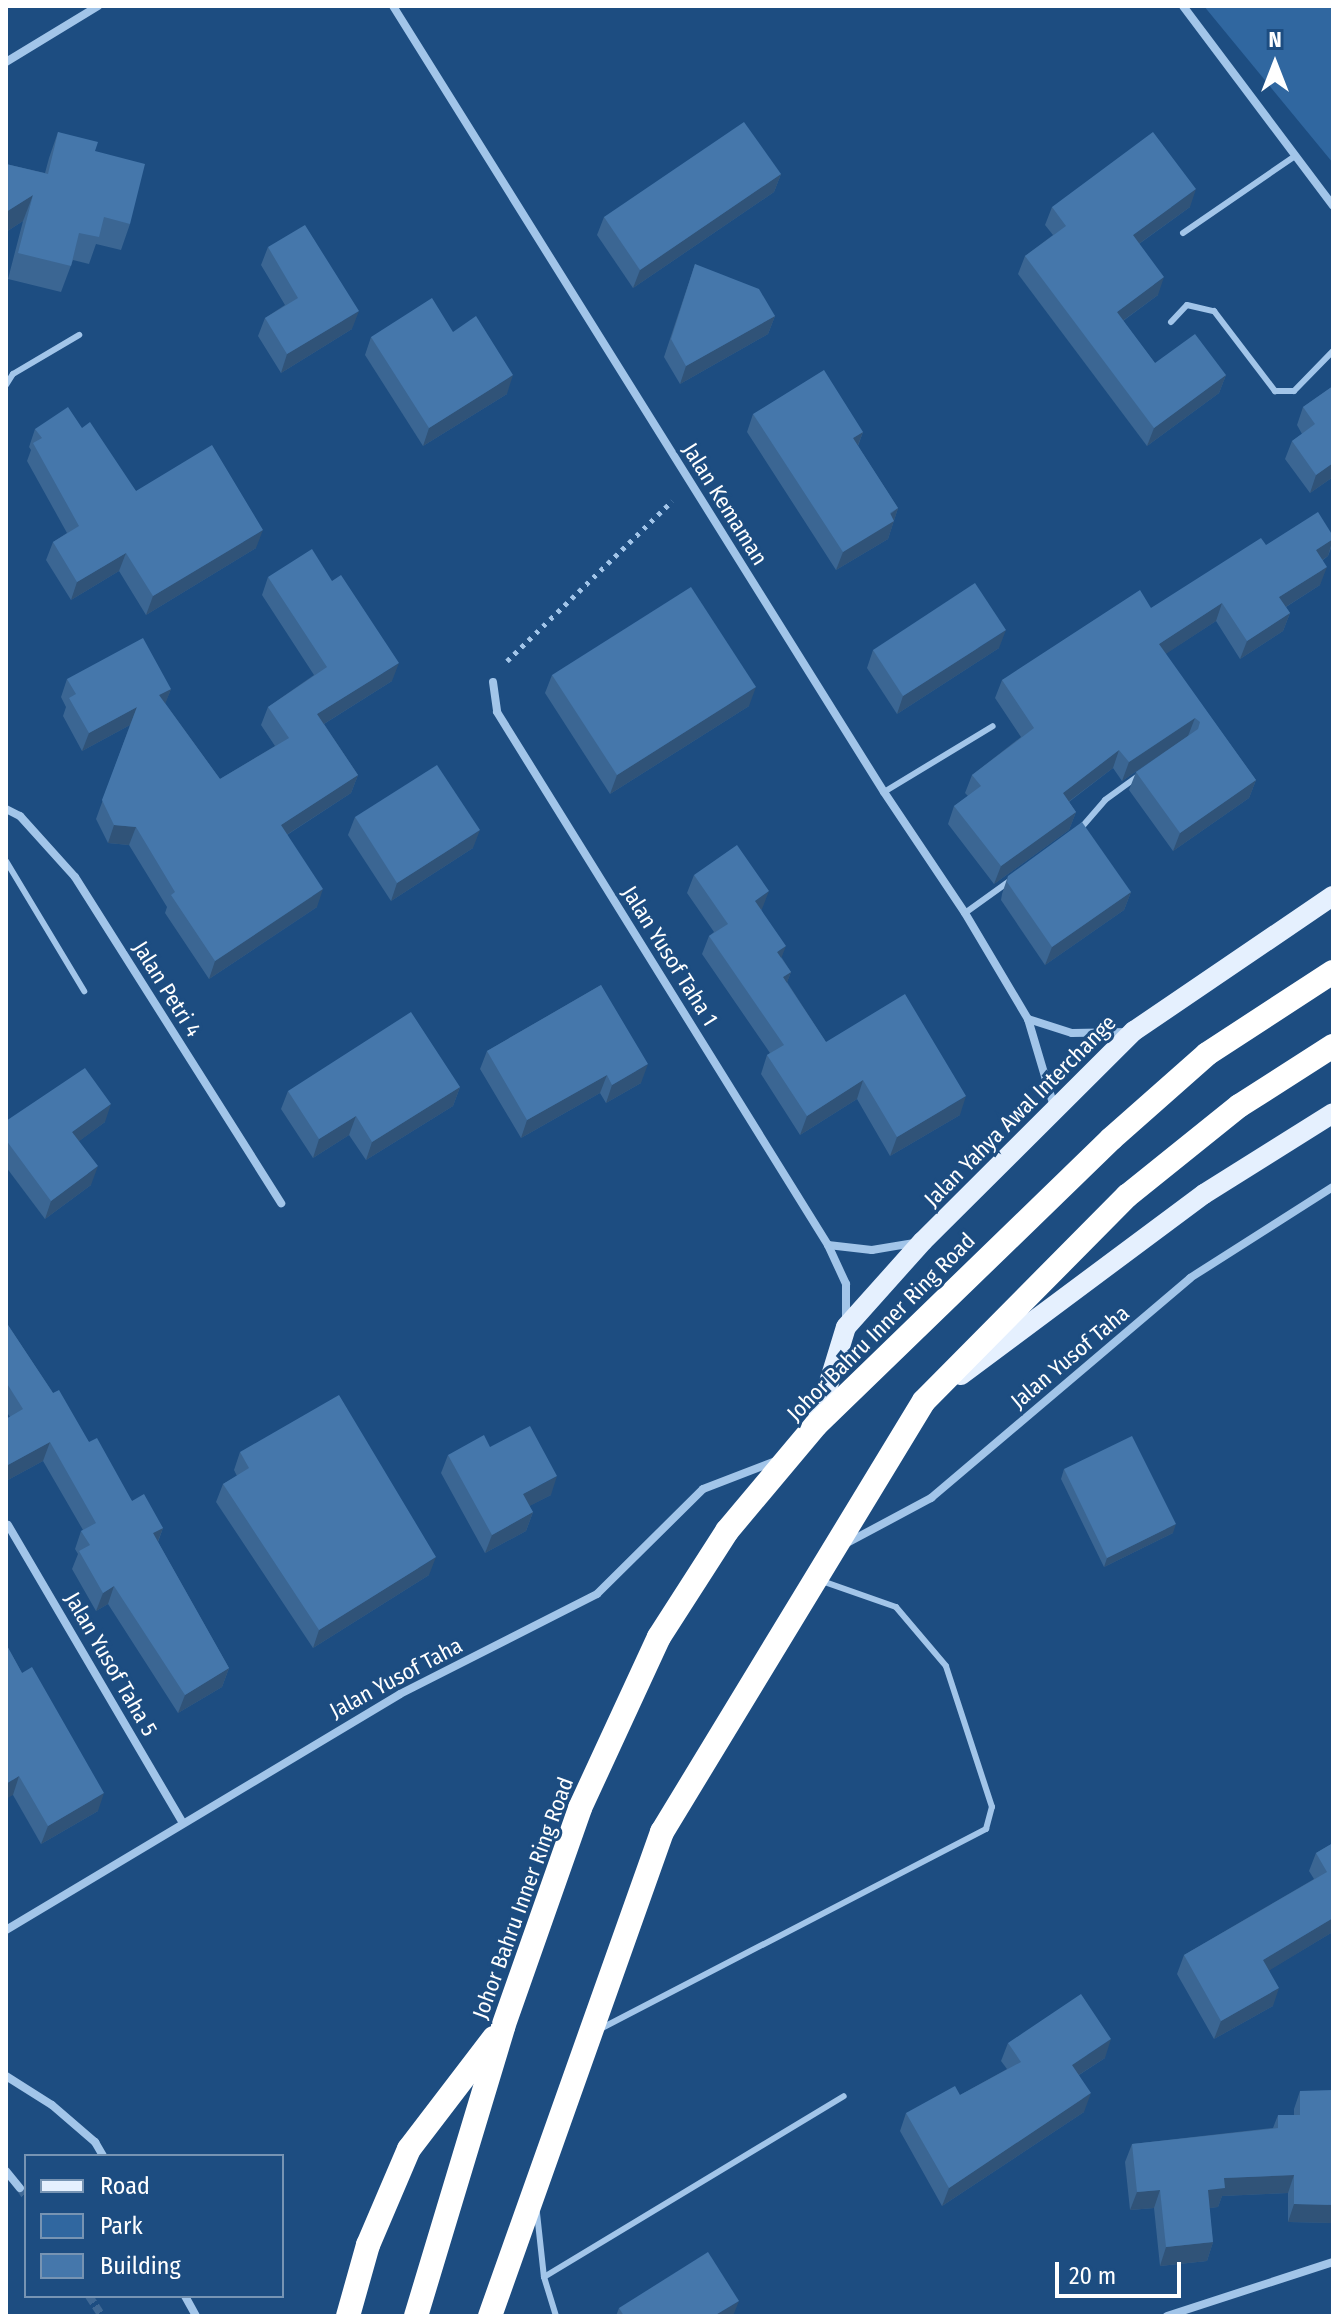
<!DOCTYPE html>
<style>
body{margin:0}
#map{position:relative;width:1339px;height:2322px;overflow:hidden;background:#1d4d81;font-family:"Fira Sans Condensed",sans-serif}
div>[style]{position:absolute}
.green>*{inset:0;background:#3067a0}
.street-tunnel>*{height:8px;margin-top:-4px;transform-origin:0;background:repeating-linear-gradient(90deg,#3f6894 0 8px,transparent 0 12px)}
.path>*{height:5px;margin-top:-2.5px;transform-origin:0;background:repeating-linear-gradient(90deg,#a2c5e9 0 4px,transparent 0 10px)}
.lane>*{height:6px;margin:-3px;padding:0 3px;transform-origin:3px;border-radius:3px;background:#a2c5e9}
.street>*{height:8px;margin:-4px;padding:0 4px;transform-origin:4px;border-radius:4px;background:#a2c5e9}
.primary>*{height:20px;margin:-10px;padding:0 10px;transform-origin:10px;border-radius:10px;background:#e5f0fe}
.highway>*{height:24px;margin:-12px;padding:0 12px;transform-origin:12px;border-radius:12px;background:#fff}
.wall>*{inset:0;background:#3b6693}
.shaded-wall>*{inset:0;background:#305378}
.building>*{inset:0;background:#4577ab}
span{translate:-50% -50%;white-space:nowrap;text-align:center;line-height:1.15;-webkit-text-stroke:6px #1d4d81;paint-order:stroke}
.street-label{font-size:22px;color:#fff}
.frame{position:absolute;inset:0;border:8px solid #fff;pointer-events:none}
.legend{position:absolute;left:24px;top:2154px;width:260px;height:144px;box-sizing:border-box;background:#1d4d81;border:2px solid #7794b3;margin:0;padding:10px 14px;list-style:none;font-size:24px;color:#fff}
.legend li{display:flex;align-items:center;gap:16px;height:40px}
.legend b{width:40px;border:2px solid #7794b3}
.north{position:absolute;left:1235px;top:24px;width:80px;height:80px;-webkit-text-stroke:6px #1d4d81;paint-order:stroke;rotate:0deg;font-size:22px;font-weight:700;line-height:32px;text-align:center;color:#fff}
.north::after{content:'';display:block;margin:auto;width:28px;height:36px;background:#fff;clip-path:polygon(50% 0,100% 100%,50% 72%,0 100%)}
.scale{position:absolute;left:1055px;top:2262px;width:126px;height:36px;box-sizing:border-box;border:4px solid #fff;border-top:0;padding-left:10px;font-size:24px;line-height:28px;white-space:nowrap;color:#fff;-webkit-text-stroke:6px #1d4d81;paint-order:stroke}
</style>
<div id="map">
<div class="green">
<i style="clip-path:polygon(1204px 6px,1333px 6px,1333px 163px,1208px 11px)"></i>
</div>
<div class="street-tunnel">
<i style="left:20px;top:2188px;width:11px;rotate:56deg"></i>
<i style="left:89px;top:2296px;width:24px;rotate:57deg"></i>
</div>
<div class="path">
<i style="left:507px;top:661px;width:230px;rotate:-44.1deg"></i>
</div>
<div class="lane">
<i style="left:1183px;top:233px;width:136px;rotate:-34.5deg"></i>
<i style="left:1171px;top:322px;width:23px;rotate:-47deg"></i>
<i style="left:1187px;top:305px;width:28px;rotate:13deg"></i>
<i style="left:1214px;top:311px;width:101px;rotate:52.7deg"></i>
<i style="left:1275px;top:391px;width:19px"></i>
<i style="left:1294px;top:391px;width:56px;rotate:-45.7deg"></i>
<i style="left:6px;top:385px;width:13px;rotate:-58deg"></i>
<i style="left:13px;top:374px;width:77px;rotate:-30.6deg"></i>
<i style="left:884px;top:792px;width:127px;rotate:-31.2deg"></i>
<i style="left:1081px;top:828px;width:37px;rotate:-49deg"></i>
<i style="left:1105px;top:800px;width:39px;rotate:-36deg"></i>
<i style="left:6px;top:861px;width:152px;rotate:59deg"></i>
<i style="left:965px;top:913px;width:57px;rotate:-35.7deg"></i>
<i style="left:600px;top:2029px;width:435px;rotate:-27.4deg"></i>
<i style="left:986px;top:1829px;width:23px;rotate:-75deg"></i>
<i style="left:992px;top:1807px;width:148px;rotate:-108.1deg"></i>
<i style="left:946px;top:1666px;width:77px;rotate:-130.3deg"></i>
<i style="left:896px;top:1607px;width:82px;rotate:-160.7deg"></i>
<i style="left:537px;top:2213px;width:64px;rotate:83.8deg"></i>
<i style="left:544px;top:2277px;width:41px;rotate:72.9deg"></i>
<i style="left:544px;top:2277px;width:350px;rotate:-31.1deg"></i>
</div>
<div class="street">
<i style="left:393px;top:6px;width:927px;rotate:58.01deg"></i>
<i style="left:884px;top:792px;width:146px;rotate:56.2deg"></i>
<i style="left:965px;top:913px;width:123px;rotate:59.3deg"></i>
<i style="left:1028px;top:1019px;width:92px;rotate:73.5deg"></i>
<i style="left:1183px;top:6px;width:250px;rotate:53.1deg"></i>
<i style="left:6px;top:62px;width:108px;rotate:-31.3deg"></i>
<i style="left:493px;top:682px;width:30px;rotate:82deg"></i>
<i style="left:497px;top:712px;width:627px;rotate:58.16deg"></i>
<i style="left:828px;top:1245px;width:43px;rotate:65.2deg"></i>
<i style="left:846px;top:1284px;width:39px;rotate:90deg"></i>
<i style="left:6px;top:809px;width:16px;rotate:27deg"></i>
<i style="left:20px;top:816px;width:82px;rotate:48deg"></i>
<i style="left:75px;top:877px;width:386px;rotate:57.7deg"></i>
<i style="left:1028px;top:1019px;width:46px;rotate:17.7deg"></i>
<i style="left:1072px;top:1033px;width:57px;rotate:-1deg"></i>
<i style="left:828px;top:1245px;width:44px;rotate:6.5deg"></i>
<i style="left:872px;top:1250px;width:43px;rotate:-9.5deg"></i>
<i style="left:8px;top:1525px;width:343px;rotate:59.6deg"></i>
<i style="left:845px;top:1544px;width:98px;rotate:-28.1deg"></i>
<i style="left:931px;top:1498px;width:340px;rotate:-40.3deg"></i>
<i style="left:1190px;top:1278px;width:169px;rotate:-32.5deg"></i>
<i style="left:6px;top:1930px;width:459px;rotate:-30.9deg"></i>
<i style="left:400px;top:1694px;width:221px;rotate:-26.9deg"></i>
<i style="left:597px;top:1594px;width:149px;rotate:-44.7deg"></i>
<i style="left:703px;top:1489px;width:78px;rotate:-21deg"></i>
<i style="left:6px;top:2076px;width:54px;rotate:32.2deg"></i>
<i style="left:52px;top:2105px;width:57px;rotate:40.7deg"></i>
<i style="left:95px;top:2142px;width:16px;rotate:60deg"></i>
<i style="left:6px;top:2171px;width:22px;rotate:51deg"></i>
<i style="left:185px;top:2296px;width:23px;rotate:61deg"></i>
<i style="left:1167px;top:2316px;width:175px;rotate:-18deg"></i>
</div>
<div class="primary">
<i style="left:961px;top:1375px;width:303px;rotate:-36.7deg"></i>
<i style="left:1204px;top:1194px;width:152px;rotate:-32.1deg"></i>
<i style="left:816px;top:1425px;width:102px;rotate:-73deg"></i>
<i style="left:846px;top:1327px;width:115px;rotate:-48.2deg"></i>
<i style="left:923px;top:1241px;width:298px;rotate:-44.9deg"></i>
<i style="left:1134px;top:1031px;width:240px;rotate:-34.2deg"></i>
</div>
<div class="highway">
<i style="left:348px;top:2316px;width:74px;rotate:-74.3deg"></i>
<i style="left:368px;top:2245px;width:104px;rotate:-66.9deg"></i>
<i style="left:409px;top:2149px;width:140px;rotate:-52.6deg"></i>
<i style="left:416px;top:2316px;width:302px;rotate:-73.2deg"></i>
<i style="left:503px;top:2027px;width:232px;rotate:-70.6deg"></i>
<i style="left:580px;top:1808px;width:188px;rotate:-65.2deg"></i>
<i style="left:659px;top:1637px;width:126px;rotate:-57.3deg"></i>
<i style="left:727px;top:1531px;width:138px;rotate:-50deg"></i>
<i style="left:816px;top:1425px;width:411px;rotate:-44.1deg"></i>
<i style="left:1111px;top:1139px;width:128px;rotate:-41.5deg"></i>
<i style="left:1207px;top:1054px;width:150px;rotate:-33.1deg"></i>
<i style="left:490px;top:2316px;width:514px;rotate:-70.44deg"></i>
<i style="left:662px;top:1832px;width:504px;rotate:-58.71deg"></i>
<i style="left:924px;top:1401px;width:289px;rotate:-45.3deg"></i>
<i style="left:1127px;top:1196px;width:144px;rotate:-38.8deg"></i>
<i style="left:1239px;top:1106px;width:112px;rotate:-32.6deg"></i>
</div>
<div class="wall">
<i style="clip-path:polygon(58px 132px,95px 151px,130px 224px,121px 250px,96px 244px,89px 264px,73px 260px,61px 292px,8px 279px,23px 221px,6px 232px,6px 164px,45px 173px,49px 158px)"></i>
<i style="clip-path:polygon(781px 174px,774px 192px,633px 288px,597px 235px,604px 217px)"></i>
<i style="clip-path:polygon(1052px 207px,1190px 207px,1139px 244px,1158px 295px,1123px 321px,1155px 363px,1226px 375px,1219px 393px,1147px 446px,1018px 274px,1025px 256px,1053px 235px,1045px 225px)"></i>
<i style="clip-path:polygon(268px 247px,352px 329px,281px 373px,258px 336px,265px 318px,285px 305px,261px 265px)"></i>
<i style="clip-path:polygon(695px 264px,775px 316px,768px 334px,680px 384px,664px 357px)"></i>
<i style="clip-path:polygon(453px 332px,507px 394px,423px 446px,365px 355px,371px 337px)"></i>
<i style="clip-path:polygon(1333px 386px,1333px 477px,1310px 493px,1285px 459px,1292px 441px,1302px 434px,1297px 425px,1303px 407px)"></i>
<i style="clip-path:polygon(753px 414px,863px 432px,858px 446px,898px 508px,888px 539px,836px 570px,747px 432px)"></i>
<i style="clip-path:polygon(82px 428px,136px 491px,256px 548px,146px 615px,119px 571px,71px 600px,46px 560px,53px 542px,67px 533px,27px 461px,31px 450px,29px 447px,35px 429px)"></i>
<i style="clip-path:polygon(1333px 536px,1333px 543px,1328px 556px,1323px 560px,1320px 585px,1286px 607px,1290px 613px,1283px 631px,1240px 659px,1216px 621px,1165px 654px,1256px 780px,1249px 798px,1173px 851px,1129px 790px,1136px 772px,1166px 751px,1122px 781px,1113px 768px,1069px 802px,1076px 812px,1069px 830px,994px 884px,948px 824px,954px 806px,968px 796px,965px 793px,972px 775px,1021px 737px,995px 698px,1002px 680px,1151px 608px,1266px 545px)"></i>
<i style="clip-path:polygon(268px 577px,392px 681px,324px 724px,358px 775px,351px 793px,287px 835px,317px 907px,209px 979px,165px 913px,167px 907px,129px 845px,108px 843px,96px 819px,130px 725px,82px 751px,63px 716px,66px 707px,61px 697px,67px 679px,171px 689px,165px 703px,220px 779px,275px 746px,261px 725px,268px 707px,314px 675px,262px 595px)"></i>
<i style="clip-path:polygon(999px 648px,897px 714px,867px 668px,873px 650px)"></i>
<i style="clip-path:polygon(552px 675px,749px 706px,610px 794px,545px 693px)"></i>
<i style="clip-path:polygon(355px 817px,473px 848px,391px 901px,348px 835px)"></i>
<i style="clip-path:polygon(694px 875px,762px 909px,761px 910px,782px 958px,791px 972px,787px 982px,826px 1042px,960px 1115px,890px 1156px,857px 1099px,800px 1135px,761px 1074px,767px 1055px,770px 1053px,702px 954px,709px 936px,714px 932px,687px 893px)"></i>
<i style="clip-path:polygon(1008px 876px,1131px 892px,1124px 910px,1045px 965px,1001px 900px,1002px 894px)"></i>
<i style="clip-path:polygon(601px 985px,641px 1083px,606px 1103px,600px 1093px,521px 1138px,480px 1069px,487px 1051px)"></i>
<i style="clip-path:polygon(460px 1087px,453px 1106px,366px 1160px,349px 1135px,313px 1158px,281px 1109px,288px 1091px)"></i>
<i style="clip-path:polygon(6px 1121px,105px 1122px,79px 1141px,91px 1185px,45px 1219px,6px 1167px)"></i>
<i style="clip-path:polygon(6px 1322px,53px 1393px,132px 1501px,163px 1528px,158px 1542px,229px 1668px,222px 1687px,178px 1713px,108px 1604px,96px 1611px,72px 1569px,78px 1554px,75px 1549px,81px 1531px,83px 1530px,43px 1461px,6px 1481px,6px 1419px,10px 1417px,6px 1411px)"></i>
<i style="clip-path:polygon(490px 1447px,551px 1495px,529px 1506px,533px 1512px,526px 1531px,485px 1553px,441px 1473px,448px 1455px)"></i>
<i style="clip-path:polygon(240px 1452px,429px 1575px,313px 1648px,216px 1502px,223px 1484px,237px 1476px,234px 1470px)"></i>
<i style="clip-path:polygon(1064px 1469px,1173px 1533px,1104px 1567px,1061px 1479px)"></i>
<i style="clip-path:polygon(6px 1644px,98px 1811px,41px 1844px,13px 1795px)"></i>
<i style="clip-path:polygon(1333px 1843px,1333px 1935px,1331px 1933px,1269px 1970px,1273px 2006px,1214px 2039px,1177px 1974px,1184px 1955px,1314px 1879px,1309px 1871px,1316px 1853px)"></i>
<i style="clip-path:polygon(1008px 2043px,1105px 2058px,1079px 2075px,1084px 2112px,942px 2206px,900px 2131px,906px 2113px,960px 2095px,1007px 2069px,1001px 2061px)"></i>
<i style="clip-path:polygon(1300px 2091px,1333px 2223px,1288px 2222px,1288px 2193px,1222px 2196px,1218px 2207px,1209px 2208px,1213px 2242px,1207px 2261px,1160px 2266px,1154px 2208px,1130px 2210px,1125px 2162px,1132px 2144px,1273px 2128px,1278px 2115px,1294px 2115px,1294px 2109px)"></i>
<i style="clip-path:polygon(619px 2308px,733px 2316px,616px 2316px)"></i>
</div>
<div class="shaded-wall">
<i style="clip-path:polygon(781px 174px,774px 192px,633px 288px,640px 270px)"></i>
<i style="clip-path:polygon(1196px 189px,1190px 207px,1126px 253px,1133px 235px)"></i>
<i style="clip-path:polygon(33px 195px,23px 221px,6px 232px,6px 212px)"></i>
<i style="clip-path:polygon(1164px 277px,1158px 295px,1110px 330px,1117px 312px)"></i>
<i style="clip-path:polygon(359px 311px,352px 329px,281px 373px,287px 354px)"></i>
<i style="clip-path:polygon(775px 316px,768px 334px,680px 384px,686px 366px)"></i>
<i style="clip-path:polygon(513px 375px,507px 394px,423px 446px,429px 428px)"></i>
<i style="clip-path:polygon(1226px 375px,1219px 393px,1147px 446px,1154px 428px)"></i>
<i style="clip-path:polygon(863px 432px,856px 450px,853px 438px)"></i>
<i style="clip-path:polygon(1333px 463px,1333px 477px,1310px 493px,1316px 475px)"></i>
<i style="clip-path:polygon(898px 508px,888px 539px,836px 570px,843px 552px)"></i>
<i style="clip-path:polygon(263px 530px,256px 548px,146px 615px,153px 596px)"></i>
<i style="clip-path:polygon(1333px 539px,1328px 556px,1310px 568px,1316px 550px)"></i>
<i style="clip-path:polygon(126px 553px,119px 571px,71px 600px,77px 582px)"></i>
<i style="clip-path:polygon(1327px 567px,1320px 585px,1273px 615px,1279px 597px)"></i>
<i style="clip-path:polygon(1222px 603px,1216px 621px,1152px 663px,1159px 644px)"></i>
<i style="clip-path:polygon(1290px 613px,1283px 631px,1240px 659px,1247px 641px)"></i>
<i style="clip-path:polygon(1006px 630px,999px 648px,897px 714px,903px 696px)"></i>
<i style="clip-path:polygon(399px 663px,392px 681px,311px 732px,317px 714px)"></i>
<i style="clip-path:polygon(756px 687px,749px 706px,610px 794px,617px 775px)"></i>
<i style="clip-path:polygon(171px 689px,164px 707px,159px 695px)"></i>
<i style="clip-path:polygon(137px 707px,130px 725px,82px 751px,89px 733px)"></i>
<i style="clip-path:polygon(1195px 718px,1188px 736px,1122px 781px,1129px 762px)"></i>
<i style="clip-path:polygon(1119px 750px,1113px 768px,1056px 811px,1063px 793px)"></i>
<i style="clip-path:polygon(358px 775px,351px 793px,274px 843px,281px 825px)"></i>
<i style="clip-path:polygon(1256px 780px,1249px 798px,1173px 851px,1180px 833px)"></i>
<i style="clip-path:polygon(1076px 812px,1069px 830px,994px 884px,1001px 866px)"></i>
<i style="clip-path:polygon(114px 825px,136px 827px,129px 845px,108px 843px)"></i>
<i style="clip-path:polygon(480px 830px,473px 848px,391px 901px,397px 883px)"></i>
<i style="clip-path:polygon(323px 889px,317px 907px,209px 979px,215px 961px)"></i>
<i style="clip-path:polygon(769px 891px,762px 909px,748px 919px,755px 901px)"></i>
<i style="clip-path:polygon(1131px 892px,1124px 910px,1045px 965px,1052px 947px)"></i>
<i style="clip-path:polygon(786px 946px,779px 964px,777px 952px)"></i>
<i style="clip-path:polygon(791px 972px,784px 990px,783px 977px)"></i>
<i style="clip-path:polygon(648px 1064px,641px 1083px,606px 1103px,612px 1085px)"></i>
<i style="clip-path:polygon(607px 1075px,600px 1093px,521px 1138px,527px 1120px)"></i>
<i style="clip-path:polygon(863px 1080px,857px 1099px,800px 1135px,807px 1116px)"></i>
<i style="clip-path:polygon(460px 1087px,453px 1106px,366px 1160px,372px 1142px)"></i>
<i style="clip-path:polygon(966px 1096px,960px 1115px,890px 1156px,897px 1137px)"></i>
<i style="clip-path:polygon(111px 1104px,105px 1122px,66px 1151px,72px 1132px)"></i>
<i style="clip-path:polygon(356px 1116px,349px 1135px,313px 1158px,319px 1139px)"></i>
<i style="clip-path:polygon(98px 1166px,91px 1185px,45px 1219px,51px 1201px)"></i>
<i style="clip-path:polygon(50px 1442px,43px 1461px,6px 1481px,6px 1466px)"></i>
<i style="clip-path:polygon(557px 1476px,551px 1495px,516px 1513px,523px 1494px)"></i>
<i style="clip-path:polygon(533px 1512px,526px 1531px,485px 1553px,492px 1535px)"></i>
<i style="clip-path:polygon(1176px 1524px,1173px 1533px,1104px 1567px,1107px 1558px)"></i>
<i style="clip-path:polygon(163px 1528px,156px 1546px,153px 1533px)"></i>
<i style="clip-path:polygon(436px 1557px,429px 1575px,313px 1648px,319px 1630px)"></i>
<i style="clip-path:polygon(114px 1586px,108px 1604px,96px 1611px,103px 1593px)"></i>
<i style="clip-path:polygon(229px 1668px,222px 1687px,178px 1713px,185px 1695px)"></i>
<i style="clip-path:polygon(19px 1776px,13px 1795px,6px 1799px,6px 1784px)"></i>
<i style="clip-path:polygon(104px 1793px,98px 1811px,41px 1844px,48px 1826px)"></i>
<i style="clip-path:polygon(1333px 1918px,1333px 1929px,1331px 1933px,1257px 1978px,1263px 1960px)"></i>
<i style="clip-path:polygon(1279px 1988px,1273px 2006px,1214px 2039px,1221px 2021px)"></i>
<i style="clip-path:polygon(1111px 2039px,1105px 2058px,1066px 2083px,1072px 2065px)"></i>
<i style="clip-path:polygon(1091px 2093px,1084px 2112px,942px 2206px,949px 2188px)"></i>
<i style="clip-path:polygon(1294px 2175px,1288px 2193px,1222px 2196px,1218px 2207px,1201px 2209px,1208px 2190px,1224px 2178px)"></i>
<i style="clip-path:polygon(1160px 2190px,1154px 2208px,1130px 2210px,1137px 2192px)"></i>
<i style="clip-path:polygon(1294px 2204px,1333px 2205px,1333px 2223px,1288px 2222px)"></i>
<i style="clip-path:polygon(1213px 2242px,1207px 2261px,1160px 2266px,1166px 2247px)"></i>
<i style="clip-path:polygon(739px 2301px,733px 2316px,714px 2316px)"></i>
</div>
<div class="building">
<i style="clip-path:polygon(744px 122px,781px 174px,640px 270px,604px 217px)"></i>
<i style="clip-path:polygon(58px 132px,98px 142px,95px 151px,145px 164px,130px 224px,104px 217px,99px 237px,79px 233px,71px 266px,18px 253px,33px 195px,6px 212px,6px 164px,48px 174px)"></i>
<i style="clip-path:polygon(1153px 132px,1196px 189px,1133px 235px,1164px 277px,1117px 312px,1155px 363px,1195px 334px,1226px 375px,1154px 428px,1025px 256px,1066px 226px,1052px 207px)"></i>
<i style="clip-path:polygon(305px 225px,359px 311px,287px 354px,265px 318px,298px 298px,268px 247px)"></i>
<i style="clip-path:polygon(695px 264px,759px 289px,775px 316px,686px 366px,671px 339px)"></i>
<i style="clip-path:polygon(432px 298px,453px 332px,476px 316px,513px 375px,429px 428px,371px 337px)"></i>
<i style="clip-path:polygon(824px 370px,863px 432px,853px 438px,898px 508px,890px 513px,894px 521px,843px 552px,753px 414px)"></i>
<i style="clip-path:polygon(1333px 386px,1333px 463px,1316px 475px,1292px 441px,1315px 424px,1303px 407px)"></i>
<i style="clip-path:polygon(68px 407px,82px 428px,90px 422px,136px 491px,212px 445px,263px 530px,153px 596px,126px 553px,77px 582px,53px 542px,79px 526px,33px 443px,42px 438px,35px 429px)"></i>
<i style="clip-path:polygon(1318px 512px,1333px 536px,1333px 539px,1316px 550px,1327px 567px,1279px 597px,1290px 613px,1247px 641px,1222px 603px,1159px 644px,1256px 780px,1180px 833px,1136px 772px,1198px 729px,1200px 722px,1195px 718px,1129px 762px,1119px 750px,1063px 793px,1076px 812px,1001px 866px,954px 806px,981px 786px,972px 775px,1034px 728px,1002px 680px,1140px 590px,1151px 608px,1261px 538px,1266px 545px)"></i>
<i style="clip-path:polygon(312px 549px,332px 581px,341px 575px,399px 663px,317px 714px,358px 775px,281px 825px,323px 889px,215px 961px,171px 895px,175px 892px,136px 827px,114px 825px,102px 800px,137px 707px,89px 733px,69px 698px,76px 694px,67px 679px,143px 638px,171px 689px,159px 695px,220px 779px,289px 738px,268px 707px,327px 667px,268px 577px)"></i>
<i style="clip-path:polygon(975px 583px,1006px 630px,903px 696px,873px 650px)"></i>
<i style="clip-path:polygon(691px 587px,756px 687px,617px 775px,552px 675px)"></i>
<i style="clip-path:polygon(437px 765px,480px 830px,397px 883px,355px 817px)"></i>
<i style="clip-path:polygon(1082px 822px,1131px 892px,1052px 947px,1007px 882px,1008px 876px)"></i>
<i style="clip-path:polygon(737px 845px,769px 891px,755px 901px,786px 946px,777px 952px,791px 972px,783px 977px,826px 1042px,905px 994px,966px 1096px,897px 1137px,863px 1080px,807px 1116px,767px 1055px,784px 1045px,709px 936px,728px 924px,694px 875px)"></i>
<i style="clip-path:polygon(601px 985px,648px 1064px,612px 1085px,607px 1075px,527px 1120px,487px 1051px)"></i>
<i style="clip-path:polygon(411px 1012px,460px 1087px,372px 1142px,356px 1116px,319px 1139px,288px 1091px)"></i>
<i style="clip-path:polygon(85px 1068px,111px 1104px,72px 1132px,98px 1166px,51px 1201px,6px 1140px,6px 1121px)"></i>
<i style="clip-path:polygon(6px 1322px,53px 1393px,59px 1390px,89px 1442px,97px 1438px,132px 1501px,144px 1494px,163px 1528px,153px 1533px,229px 1668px,185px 1695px,114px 1586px,103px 1593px,79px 1551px,90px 1545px,81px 1531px,96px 1523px,50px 1442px,6px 1466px,6px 1419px,23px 1409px,6px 1382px)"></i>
<i style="clip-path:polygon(339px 1395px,436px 1557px,319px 1630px,223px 1484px,249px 1468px,240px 1452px)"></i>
<i style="clip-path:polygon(530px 1426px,557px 1476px,523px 1494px,533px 1512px,492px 1535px,448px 1455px,484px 1435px,490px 1447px)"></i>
<i style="clip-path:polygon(1132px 1436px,1176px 1524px,1107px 1558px,1064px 1469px)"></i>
<i style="clip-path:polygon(6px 1644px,22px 1673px,32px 1667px,104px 1793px,48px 1826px,19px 1776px,6px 1784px)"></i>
<i style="clip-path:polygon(1333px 1843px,1333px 1918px,1263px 1960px,1279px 1988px,1221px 2021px,1184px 1955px,1327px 1872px,1316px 1853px)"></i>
<i style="clip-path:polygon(1081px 1994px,1111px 2039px,1072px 2065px,1091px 2093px,949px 2188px,906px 2113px,955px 2086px,960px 2095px,1021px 2062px,1008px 2043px)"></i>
<i style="clip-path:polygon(1333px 2090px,1333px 2205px,1294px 2204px,1294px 2175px,1224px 2178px,1225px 2188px,1208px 2190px,1213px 2242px,1166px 2247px,1160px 2190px,1137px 2192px,1132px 2144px,1278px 2128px,1278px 2115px,1300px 2115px,1300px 2091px)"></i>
<i style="clip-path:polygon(708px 2252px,739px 2301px,714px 2316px,624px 2316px,619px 2308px)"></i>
</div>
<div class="street-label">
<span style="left:725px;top:504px;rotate:58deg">Jalan Kemaman</span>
<span style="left:670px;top:956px;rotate:58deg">Jalan Yusof Taha 1</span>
<span style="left:167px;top:989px;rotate:58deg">Jalan Petri 4</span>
<span style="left:1020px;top:1111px;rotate:-45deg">Jalan Yahya Awal Interchange</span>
<span style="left:881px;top:1327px;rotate:-45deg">Johor Bahru Inner Ring Road</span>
<span style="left:1070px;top:1357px;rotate:-40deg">Jalan Yusof Taha</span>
<span style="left:111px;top:1664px;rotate:60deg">Jalan Yusof Taha 5</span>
<span style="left:396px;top:1678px;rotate:-28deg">Jalan Yusof Taha</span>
<span style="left:523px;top:1898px;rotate:-70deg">Johor Bahru Inner Ring Road</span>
</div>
<div class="frame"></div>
<ul class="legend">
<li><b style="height:10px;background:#e5f0fe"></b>Road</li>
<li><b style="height:22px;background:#3067a0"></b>Park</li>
<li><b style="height:22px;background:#4577ab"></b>Building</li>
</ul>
<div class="north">N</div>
<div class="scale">20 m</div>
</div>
